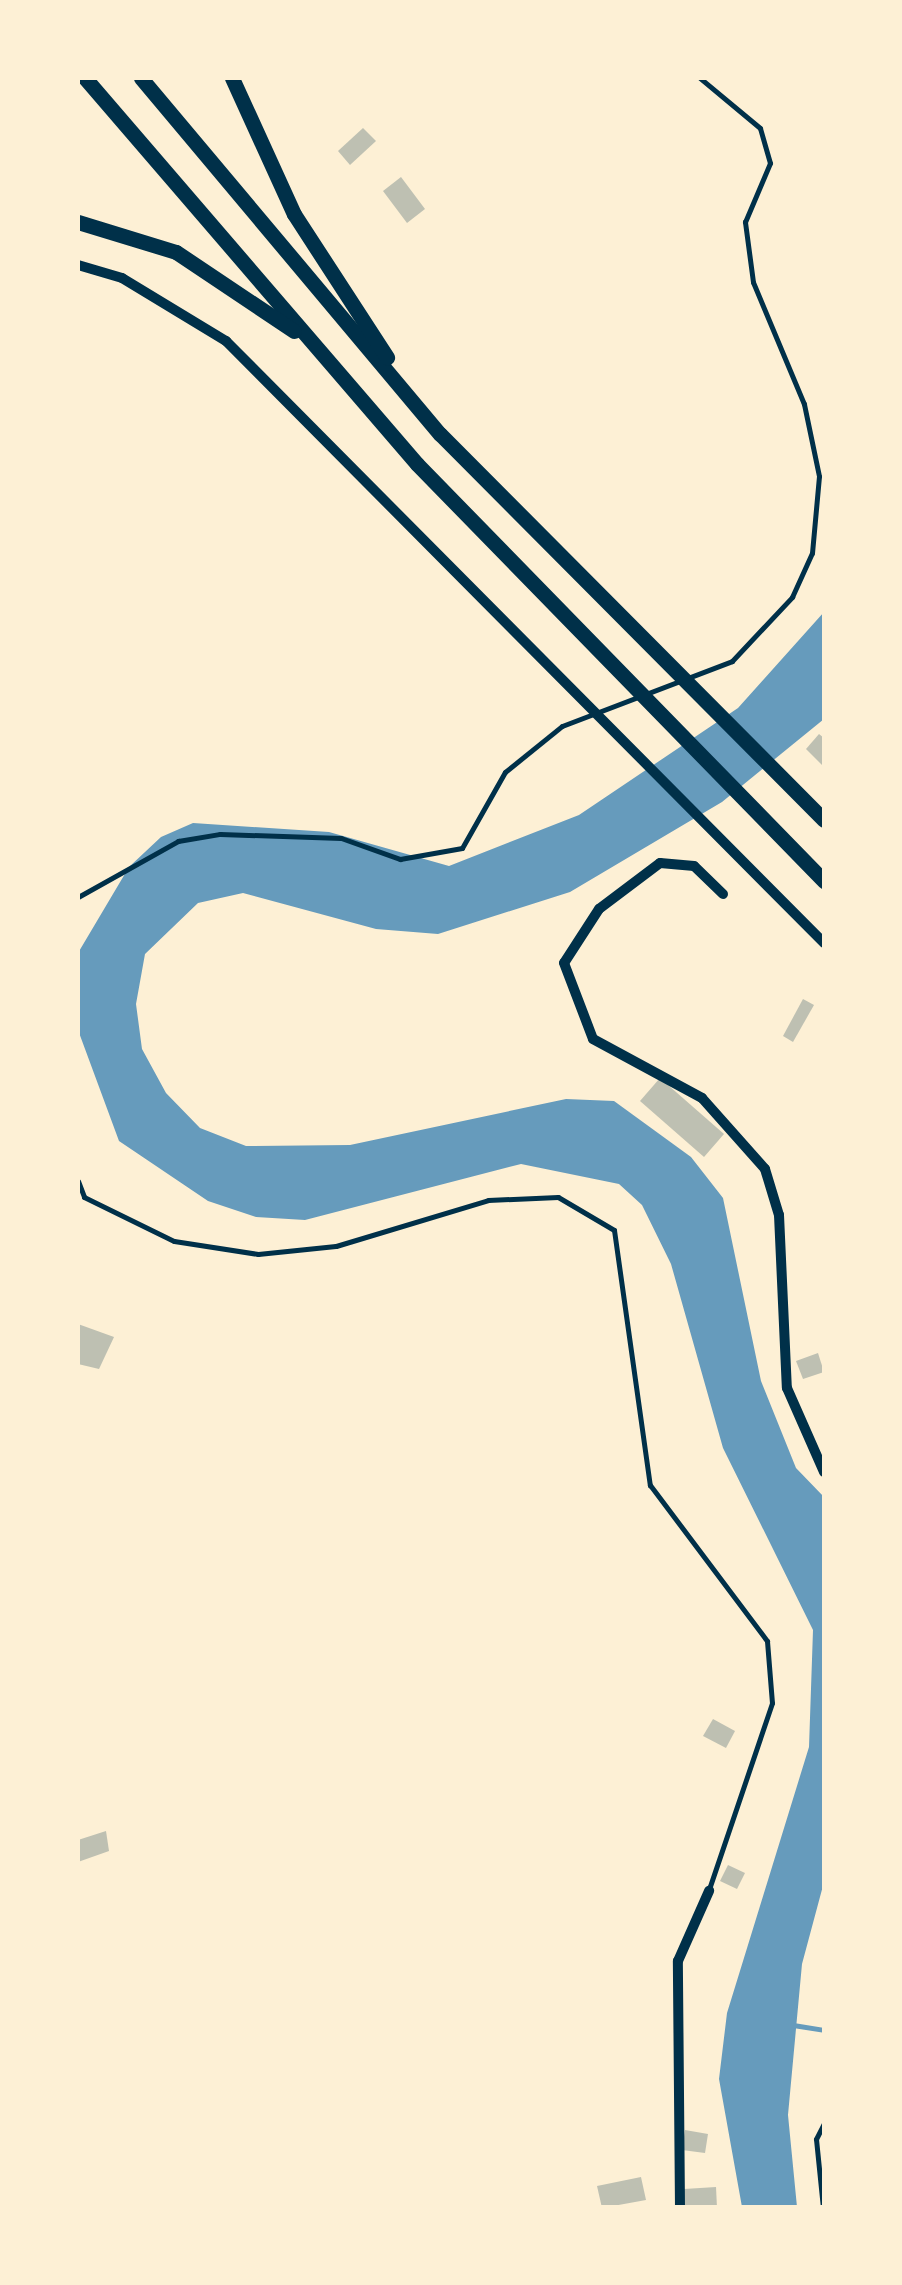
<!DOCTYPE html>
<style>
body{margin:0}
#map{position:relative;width:902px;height:2285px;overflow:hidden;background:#fdf0d5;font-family:"Playfair Display",serif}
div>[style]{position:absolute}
.water>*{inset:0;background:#669bbc}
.stream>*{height:5px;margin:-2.5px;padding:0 2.5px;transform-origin:2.5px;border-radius:2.5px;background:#669bbc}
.building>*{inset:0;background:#bec0b2}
.service>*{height:5px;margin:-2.5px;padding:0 2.5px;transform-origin:2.5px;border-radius:2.5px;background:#003049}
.minor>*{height:10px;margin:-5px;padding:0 5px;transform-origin:5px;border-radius:5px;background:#003049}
.trunk>*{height:15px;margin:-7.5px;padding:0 7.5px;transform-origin:7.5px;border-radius:7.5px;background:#003049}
span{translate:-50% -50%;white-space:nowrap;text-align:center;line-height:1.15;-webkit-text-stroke:8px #fdf0d5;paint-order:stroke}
.frame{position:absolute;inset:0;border:80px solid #fdf0d5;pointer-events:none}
</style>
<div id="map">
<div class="water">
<i style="clip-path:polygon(824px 612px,824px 719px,722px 802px,570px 892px,438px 934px,376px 929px,243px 893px,198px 903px,145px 954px,136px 1004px,142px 1049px,166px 1093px,200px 1128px,246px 1146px,350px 1145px,566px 1099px,614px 1101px,691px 1157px,723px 1198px,761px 1381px,796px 1468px,824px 1497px,824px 1882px,802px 1964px,788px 2115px,797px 2207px,742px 2207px,719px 2079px,727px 2013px,809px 1747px,813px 1630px,723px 1448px,671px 1264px,642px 1205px,619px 1184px,521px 1164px,305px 1220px,256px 1217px,208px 1201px,119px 1141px,78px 1030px,78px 953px,129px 867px,161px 837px,193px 823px,329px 832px,449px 866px,579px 815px,738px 708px)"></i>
</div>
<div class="stream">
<i style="left:793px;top:2025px;width:31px;rotate:9deg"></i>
</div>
<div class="building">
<i style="clip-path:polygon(363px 128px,376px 141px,350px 165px,338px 151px)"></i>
<i style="clip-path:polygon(401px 177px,425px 209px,407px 223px,383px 191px)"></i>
<i style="clip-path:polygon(819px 734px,824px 738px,824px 767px,806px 749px)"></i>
<i style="clip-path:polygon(803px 999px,814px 1005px,793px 1042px,783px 1036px)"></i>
<i style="clip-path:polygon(660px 1078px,724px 1134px,704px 1157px,640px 1101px)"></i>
<i style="clip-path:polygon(78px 1324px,114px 1337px,99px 1369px,78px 1364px)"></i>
<i style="clip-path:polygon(818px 1353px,824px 1372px,803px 1379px,796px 1361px)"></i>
<i style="clip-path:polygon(713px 1719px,735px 1731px,726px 1748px,703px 1736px)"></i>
<i style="clip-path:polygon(106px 1831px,109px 1851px,78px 1862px,78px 1840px)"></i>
<i style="clip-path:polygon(728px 1865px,745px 1873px,737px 1889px,720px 1881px)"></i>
<i style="clip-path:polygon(685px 2130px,708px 2134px,705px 2153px,682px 2150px)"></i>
<i style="clip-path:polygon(641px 2177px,646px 2200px,602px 2208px,597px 2186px)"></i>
<i style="clip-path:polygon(716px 2187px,717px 2208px,684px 2208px,684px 2189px)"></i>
</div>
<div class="service">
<i style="left:78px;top:897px;width:115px;rotate:-29.2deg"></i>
<i style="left:178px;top:841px;width:43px;rotate:-9.5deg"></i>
<i style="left:220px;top:834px;width:121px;rotate:1.9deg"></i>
<i style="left:341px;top:838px;width:63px;rotate:19.6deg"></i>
<i style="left:400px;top:859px;width:63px;rotate:-10.1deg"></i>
<i style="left:462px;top:848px;width:87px;rotate:-60.5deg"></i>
<i style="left:505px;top:772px;width:73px;rotate:-38.9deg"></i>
<i style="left:562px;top:726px;width:182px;rotate:-20.9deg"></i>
<i style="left:732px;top:661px;width:88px;rotate:-46.8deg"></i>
<i style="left:792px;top:597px;width:48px;rotate:-65.6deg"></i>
<i style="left:812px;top:553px;width:77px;rotate:-84.8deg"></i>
<i style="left:819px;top:476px;width:74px;rotate:-101.8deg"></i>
<i style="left:804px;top:404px;width:132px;rotate:-112.7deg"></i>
<i style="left:753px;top:282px;width:61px;rotate:-97.6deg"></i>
<i style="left:745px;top:222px;width:64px;rotate:-67deg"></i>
<i style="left:770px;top:163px;width:36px;rotate:-106deg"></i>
<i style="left:760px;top:128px;width:78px;rotate:-140.2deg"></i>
<i style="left:78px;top:1181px;width:17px;rotate:69deg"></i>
<i style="left:84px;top:1197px;width:100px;rotate:26.1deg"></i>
<i style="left:174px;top:1241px;width:85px;rotate:8.8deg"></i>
<i style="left:258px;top:1254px;width:78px;rotate:-5.9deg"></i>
<i style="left:336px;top:1246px;width:159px;rotate:-16.8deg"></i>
<i style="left:488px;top:1200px;width:70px;rotate:-2.5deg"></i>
<i style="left:558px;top:1197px;width:65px;rotate:30.5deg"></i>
<i style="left:614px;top:1230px;width:258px;rotate:82deg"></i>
<i style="left:650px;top:1485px;width:195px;rotate:53.1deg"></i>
<i style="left:767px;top:1641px;width:62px;rotate:85.4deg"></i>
<i style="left:772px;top:1703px;width:196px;rotate:108.7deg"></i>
<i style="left:823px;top:2208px;width:69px;rotate:-95.8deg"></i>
<i style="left:816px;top:2139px;width:18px;rotate:-63deg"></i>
</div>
<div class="minor">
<i style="left:78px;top:265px;width:46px;rotate:16.5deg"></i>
<i style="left:122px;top:278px;width:122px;rotate:31.2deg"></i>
<i style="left:226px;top:341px;width:849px;rotate:45.19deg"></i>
<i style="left:723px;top:894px;width:40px;rotate:-136deg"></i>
<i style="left:694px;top:866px;width:34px;rotate:-175deg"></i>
<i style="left:660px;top:863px;width:76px;rotate:143deg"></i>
<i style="left:599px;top:909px;width:64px;rotate:122.9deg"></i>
<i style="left:564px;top:963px;width:81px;rotate:69.1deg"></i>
<i style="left:593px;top:1039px;width:124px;rotate:28.4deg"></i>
<i style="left:702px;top:1098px;width:95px;rotate:48.4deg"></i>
<i style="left:765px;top:1169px;width:48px;rotate:73.1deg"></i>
<i style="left:779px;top:1215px;width:173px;rotate:87.4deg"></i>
<i style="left:787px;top:1388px;width:92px;rotate:66.2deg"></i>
<i style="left:680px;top:2208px;width:247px;rotate:-90.5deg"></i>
<i style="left:678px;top:1961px;width:77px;rotate:-66.1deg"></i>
</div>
<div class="trunk">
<i style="left:85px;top:78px;width:509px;rotate:49.3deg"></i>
<i style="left:417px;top:464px;width:583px;rotate:45.7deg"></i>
<i style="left:141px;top:78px;width:465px;rotate:50deg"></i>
<i style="left:440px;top:434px;width:544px;rotate:45.15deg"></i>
<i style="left:232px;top:78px;width:149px;rotate:65.5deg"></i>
<i style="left:294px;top:214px;width:171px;rotate:57deg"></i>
<i style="left:78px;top:222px;width:102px;rotate:17deg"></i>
<i style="left:176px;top:252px;width:142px;rotate:33.8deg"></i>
</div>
<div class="frame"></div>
</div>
